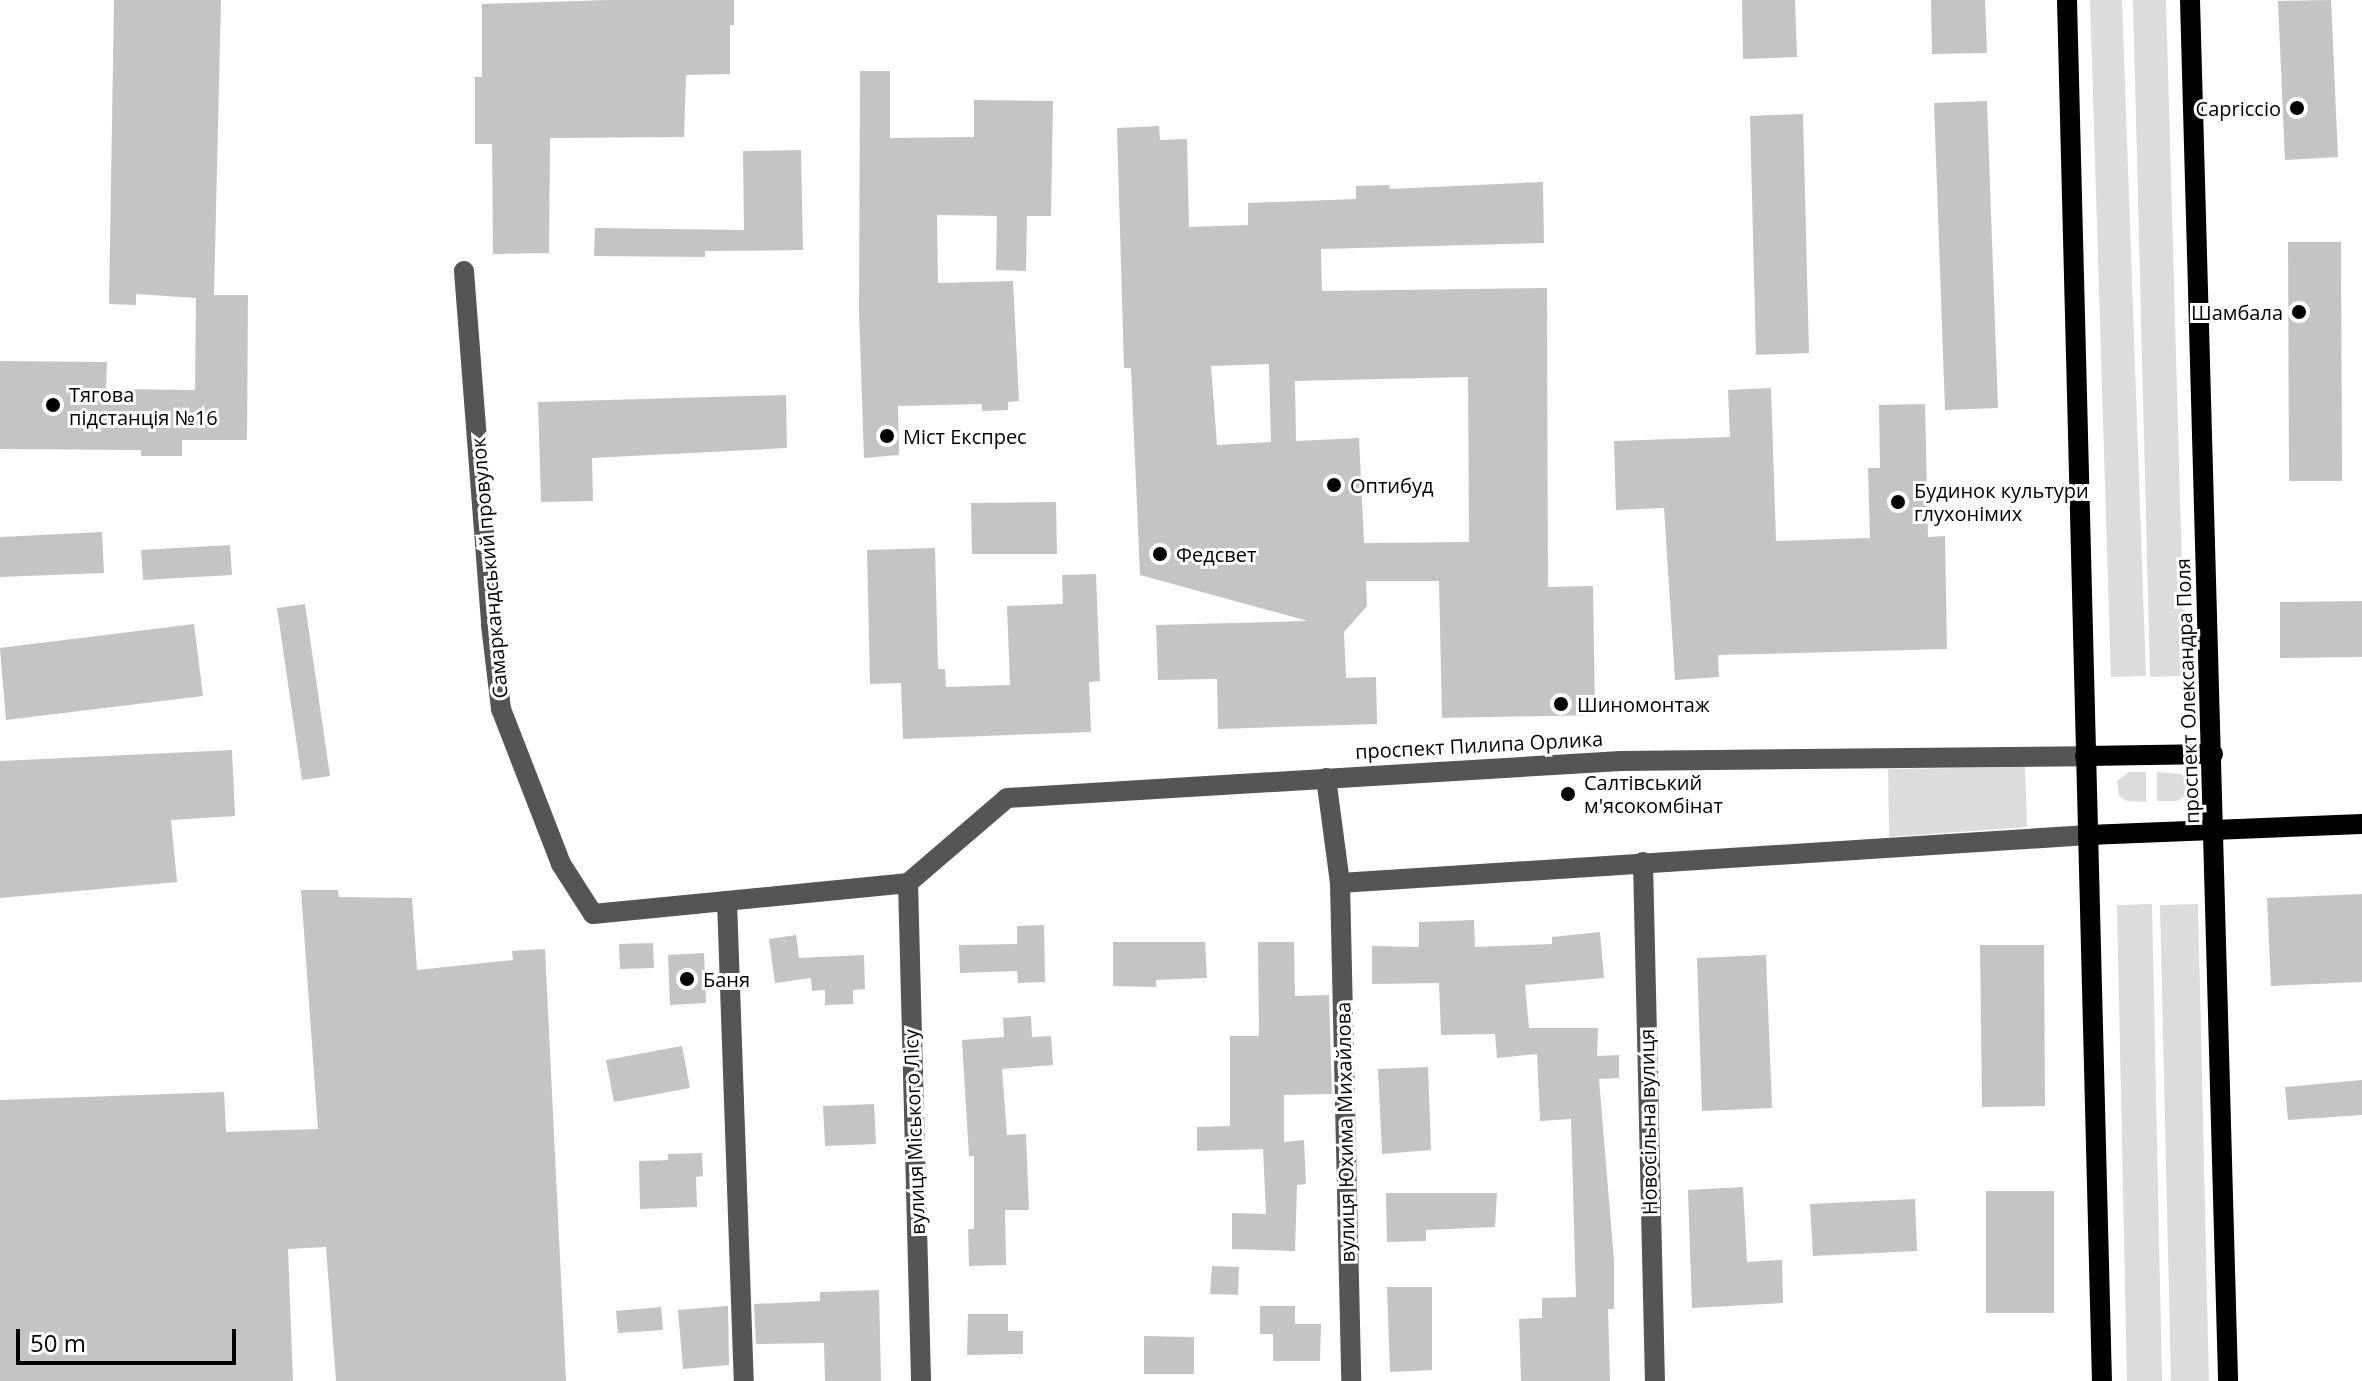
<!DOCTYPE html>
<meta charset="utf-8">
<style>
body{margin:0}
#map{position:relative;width:2362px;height:1381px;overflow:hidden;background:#fff;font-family:"Open Sans",sans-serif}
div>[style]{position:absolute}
.green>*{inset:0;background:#dcdcdc}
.building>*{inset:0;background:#c4c4c4}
.minor>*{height:20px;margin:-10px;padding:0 10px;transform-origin:10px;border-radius:10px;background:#555}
.major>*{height:20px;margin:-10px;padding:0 10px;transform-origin:10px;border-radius:10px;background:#000}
.dots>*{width:22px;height:22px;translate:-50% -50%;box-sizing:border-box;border:4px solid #fff;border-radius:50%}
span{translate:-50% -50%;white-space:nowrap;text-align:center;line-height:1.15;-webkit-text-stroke:6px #fff;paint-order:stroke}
.poi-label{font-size:20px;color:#000}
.right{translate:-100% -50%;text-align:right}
.left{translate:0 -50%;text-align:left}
.street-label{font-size:20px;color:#000}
.scale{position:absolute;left:16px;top:1329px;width:220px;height:36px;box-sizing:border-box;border:4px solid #000;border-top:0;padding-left:10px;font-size:24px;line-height:28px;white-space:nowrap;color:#000;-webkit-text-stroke:6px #fff;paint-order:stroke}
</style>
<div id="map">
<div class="green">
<i style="clip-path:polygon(2090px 0,2122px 0,2146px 676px,2111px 677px)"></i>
<i style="clip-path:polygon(2133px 0,2166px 0,2185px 676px,2150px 677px)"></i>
<i style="clip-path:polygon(2025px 767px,2027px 827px,1889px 837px,1888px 769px)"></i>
<i style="clip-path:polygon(2129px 772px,2146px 772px,2146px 802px,2127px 801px,2119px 796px,2117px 781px)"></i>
<i style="clip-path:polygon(2157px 772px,2182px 774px,2188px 782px,2185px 796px,2177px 801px,2157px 801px)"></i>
<i style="clip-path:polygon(2152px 904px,2162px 1381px,2127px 1381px,2117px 905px)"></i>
<i style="clip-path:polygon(2198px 904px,2209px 1381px,2171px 1381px,2160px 905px)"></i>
</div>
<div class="building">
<i style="clip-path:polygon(114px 0,221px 0,214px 295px,248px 295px,247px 440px,182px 440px,182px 456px,141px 456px,141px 450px,0 449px,0 361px,107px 362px,106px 389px,195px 390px,196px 298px,136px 294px,136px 305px,109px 304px)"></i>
<i style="clip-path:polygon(607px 0,734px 0,734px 25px,730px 25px,730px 74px,686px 75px,684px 137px,550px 138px,549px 253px,493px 254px,492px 144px,475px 144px,475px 77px,482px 77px,482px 4px)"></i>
<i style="clip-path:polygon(1742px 0,1795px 0,1797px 57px,1743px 59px)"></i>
<i style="clip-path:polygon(1931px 0,1985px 0,1987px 53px,1932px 54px)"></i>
<i style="clip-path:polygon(2331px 0,2338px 157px,2285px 160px,2278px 1px)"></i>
<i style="clip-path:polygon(860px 71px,890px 71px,890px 138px,974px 137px,974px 100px,1053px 101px,1051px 216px,1027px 216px,1026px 271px,996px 270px,997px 216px,937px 215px,938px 283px,1013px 281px,1019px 401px,1008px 402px,1008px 410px,982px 411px,982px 404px,898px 406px,899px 455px,864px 458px,859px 312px)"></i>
<i style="clip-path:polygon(1987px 101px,1998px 408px,1945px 410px,1934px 103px)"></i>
<i style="clip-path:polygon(1803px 114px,1809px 353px,1756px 355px,1750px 116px)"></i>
<i style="clip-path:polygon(evenodd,1159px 126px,1160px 140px,1187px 139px,1189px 227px,1248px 225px,1248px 203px,1356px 199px,1356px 186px,1389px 185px,1390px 189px,1543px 182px,1544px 243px,1321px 249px,1322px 291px,1547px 288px,1548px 587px,1593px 586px,1595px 715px,1442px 718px,1439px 581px,1366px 581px,1367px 606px,1344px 632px,1346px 678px,1376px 677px,1377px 724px,1218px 729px,1217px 679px,1158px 680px,1156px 625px,1308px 621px,1140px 575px,1131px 368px,1124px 368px,1117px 128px,1159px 126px,1269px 364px,1271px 442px,1217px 445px,1211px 366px,1269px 364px,1159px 126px,1468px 377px,1469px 542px,1364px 543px,1359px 438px,1296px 441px,1295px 381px,1468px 377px)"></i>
<i style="clip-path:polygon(801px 150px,803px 250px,705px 251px,705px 257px,594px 256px,595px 228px,744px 230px,743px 151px)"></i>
<i style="clip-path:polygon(2288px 242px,2341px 242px,2342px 481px,2289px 481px)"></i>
<i style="clip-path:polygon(1771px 388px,1776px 541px,1870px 538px,1868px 468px,1880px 468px,1879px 405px,1925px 404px,1928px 537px,1945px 536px,1947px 649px,1718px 655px,1719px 677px,1675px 680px,1664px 508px,1616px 510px,1614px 441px,1730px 437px,1728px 390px)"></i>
<i style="clip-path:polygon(786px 395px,787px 448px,592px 458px,593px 501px,541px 502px,538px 402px)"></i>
<i style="clip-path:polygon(1056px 502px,1057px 554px,972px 554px,971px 503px)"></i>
<i style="clip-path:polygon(102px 532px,104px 573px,0 577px,0 537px)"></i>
<i style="clip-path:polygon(230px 545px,232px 575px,143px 580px,141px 550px)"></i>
<i style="clip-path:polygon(935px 548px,938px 669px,945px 669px,946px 687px,1010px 685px,1007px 606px,1063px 604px,1062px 575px,1096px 574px,1100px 681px,1089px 682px,1091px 732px,903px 739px,901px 683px,870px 684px,867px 550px)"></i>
<i style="clip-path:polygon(2362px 601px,2362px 657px,2280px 658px,2280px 602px)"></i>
<i style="clip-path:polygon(305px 604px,330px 776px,302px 780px,277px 608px)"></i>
<i style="clip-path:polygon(194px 624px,203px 696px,6px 720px,0 648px)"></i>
<i style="clip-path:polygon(232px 750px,235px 816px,171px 820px,177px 882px,0 898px,0 761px)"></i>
<i style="clip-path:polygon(301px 890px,338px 890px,339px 897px,412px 898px,417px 970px,513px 960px,512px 951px,545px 949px,566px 1381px,336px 1381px,326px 1247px,288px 1249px,293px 1381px,0 1381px,0 1100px,224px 1092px,226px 1132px,318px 1129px)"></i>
<i style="clip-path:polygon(2362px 894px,2362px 982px,2271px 986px,2267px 898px)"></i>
<i style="clip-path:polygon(1474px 920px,1475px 947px,1552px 944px,1552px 937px,1600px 932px,1604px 978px,1525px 985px,1529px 1028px,1598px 1028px,1597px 1056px,1619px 1055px,1619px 1078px,1599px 1079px,1614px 1261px,1614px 1309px,1608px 1309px,1610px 1381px,1521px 1381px,1519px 1319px,1542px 1318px,1542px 1298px,1576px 1297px,1571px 1119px,1540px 1121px,1537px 1054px,1497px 1058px,1495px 1034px,1441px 1035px,1439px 983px,1372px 984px,1372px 946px,1419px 947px,1419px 922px)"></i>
<i style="clip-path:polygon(1044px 925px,1045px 982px,1018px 983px,1017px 971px,960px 973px,959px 945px,1017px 944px,1017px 926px)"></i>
<i style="clip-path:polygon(796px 935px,799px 958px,864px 955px,865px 989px,853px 990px,853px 1004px,825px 1005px,825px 990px,812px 991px,811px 978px,775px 983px,769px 939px)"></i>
<i style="clip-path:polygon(1113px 942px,1205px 942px,1207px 978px,1156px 980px,1156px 987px,1113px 986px)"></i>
<i style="clip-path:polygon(1258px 942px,1294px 942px,1295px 996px,1329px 995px,1332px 1094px,1284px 1095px,1284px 1142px,1304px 1140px,1306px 1184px,1297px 1185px,1295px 1251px,1232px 1249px,1232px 1213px,1266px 1214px,1263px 1149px,1197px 1151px,1197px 1127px,1230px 1126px,1230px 1036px,1259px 1036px)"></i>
<i style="clip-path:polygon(653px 943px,654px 968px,620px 969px,619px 944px)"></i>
<i style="clip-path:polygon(1980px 945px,2044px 945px,2045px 1106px,1982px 1107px)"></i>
<i style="clip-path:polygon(704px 953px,706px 1003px,670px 1005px,668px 955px)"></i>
<i style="clip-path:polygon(1766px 955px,1772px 1108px,1702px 1111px,1697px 958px)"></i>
<i style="clip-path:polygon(1031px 1016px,1032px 1037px,1051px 1036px,1053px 1065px,1002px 1069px,1007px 1135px,1026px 1134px,1029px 1210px,1005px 1210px,1006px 1265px,969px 1266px,968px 1229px,974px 1229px,974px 1156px,969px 1156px,962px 1040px,1004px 1037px,1003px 1018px)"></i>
<i style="clip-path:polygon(682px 1046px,690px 1088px,614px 1102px,606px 1060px)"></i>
<i style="clip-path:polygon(1428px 1067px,1431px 1150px,1382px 1154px,1378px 1069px)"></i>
<i style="clip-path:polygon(2362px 1080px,2362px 1115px,2288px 1120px,2285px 1087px)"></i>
<i style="clip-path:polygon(874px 1104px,876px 1144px,825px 1146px,823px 1106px)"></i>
<i style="clip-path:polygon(702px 1153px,703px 1176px,696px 1177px,697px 1207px,640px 1209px,639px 1161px,668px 1160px,668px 1154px)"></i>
<i style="clip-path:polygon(1743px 1187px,1747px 1262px,1782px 1260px,1783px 1303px,1692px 1308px,1688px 1190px)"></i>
<i style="clip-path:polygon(1986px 1191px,2054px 1191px,2054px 1313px,1986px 1313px)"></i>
<i style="clip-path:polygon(1386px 1193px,1497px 1193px,1495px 1227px,1426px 1230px,1426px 1241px,1387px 1242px)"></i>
<i style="clip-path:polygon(1915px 1199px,1917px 1251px,1813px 1256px,1810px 1204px)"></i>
<i style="clip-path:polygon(1212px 1266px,1239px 1267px,1238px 1295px,1210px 1294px)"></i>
<i style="clip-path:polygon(1387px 1287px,1432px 1287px,1432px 1370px,1390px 1372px)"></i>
<i style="clip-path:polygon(879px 1290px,881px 1381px,825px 1381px,824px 1343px,756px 1344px,754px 1304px,820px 1301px,820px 1292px)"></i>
<i style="clip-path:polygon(728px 1306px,729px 1365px,683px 1369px,678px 1310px)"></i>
<i style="clip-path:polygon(1260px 1306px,1295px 1306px,1295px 1324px,1321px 1324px,1320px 1361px,1273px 1361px,1273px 1334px,1260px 1334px)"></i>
<i style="clip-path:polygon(661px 1307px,663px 1330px,618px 1333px,616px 1311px)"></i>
<i style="clip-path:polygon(968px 1314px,1008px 1314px,1008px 1331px,1023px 1331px,1023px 1354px,967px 1355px)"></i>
<i style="clip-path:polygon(1144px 1336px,1194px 1337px,1194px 1374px,1144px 1374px)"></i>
</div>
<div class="minor">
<i style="left:464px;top:271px;width:355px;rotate:85.6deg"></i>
<i style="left:491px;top:625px;width:85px;rotate:83.2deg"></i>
<i style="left:501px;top:709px;width:166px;rotate:68.8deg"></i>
<i style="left:561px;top:864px;width:59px;rotate:57.4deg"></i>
<i style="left:593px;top:914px;width:317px;rotate:-5.6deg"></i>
<i style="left:1326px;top:778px;width:106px;rotate:82.4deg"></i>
<i style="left:1340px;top:883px;width:498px;rotate:88.7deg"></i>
<i style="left:1643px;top:862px;width:519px;rotate:88.68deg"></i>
<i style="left:908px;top:883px;width:130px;rotate:-40.6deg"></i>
<i style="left:1007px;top:798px;width:615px;rotate:-3.45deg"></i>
<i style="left:1621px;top:761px;width:464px;rotate:-0.6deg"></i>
<i style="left:908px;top:883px;width:498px;rotate:88.5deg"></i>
<i style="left:1340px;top:883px;width:750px;rotate:-3.67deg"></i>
<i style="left:727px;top:901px;width:480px;rotate:88deg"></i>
</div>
<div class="major">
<i style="left:2067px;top:0;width:1381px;rotate:88.55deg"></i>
<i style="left:2190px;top:0;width:1382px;rotate:88.42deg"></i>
<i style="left:2085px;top:756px;width:128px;rotate:-0.9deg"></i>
<i style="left:2088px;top:835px;width:274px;rotate:-2.3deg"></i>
</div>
<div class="dots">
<i style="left:2297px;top:108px;background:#000"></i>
<i style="left:2299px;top:312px;background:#000"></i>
<i style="left:53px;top:405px;background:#000"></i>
<i style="left:887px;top:436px;background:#000"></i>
<i style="left:1334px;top:485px;background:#000"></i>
<i style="left:1898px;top:502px;background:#000"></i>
<i style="left:1160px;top:554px;background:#000"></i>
<i style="left:1561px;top:704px;background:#000"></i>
<i style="left:1568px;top:794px;background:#000"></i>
<i style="left:687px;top:979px;background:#000"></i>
</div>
<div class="poi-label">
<span class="right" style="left:2281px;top:108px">Capriccio</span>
<span class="right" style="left:2283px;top:312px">Шамбала</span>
<span class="left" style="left:69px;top:406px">Тягова<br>пiдстанцiя №16</span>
<span class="left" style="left:903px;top:436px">Міст Експрес</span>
<span class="left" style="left:1350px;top:485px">Оптибуд</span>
<span class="left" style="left:1914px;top:502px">Будинок культури<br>глухонімих</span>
<span class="left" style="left:1176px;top:554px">Федсвет</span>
<span class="left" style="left:1577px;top:704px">Шиномонтаж</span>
<span class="left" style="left:1584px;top:794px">Салтівський<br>м'ясокомбінат</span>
<span class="left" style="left:703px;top:979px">Баня</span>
</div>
<div class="street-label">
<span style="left:489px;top:568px;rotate:-95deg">Самаркандський провулок</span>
<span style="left:2187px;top:691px;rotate:-92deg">проспект Олександра Поля</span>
<span style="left:1479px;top:745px;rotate:-3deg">проспект Пилипа Орлика</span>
<span style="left:1648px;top:1122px;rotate:-91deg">Новосільна вулиця</span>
<span style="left:914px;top:1132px;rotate:-92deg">вулиця Міського Лісу</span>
<span style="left:1345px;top:1132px;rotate:-91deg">вулиця Юхима Михайлова</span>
</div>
<div class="scale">50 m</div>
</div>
